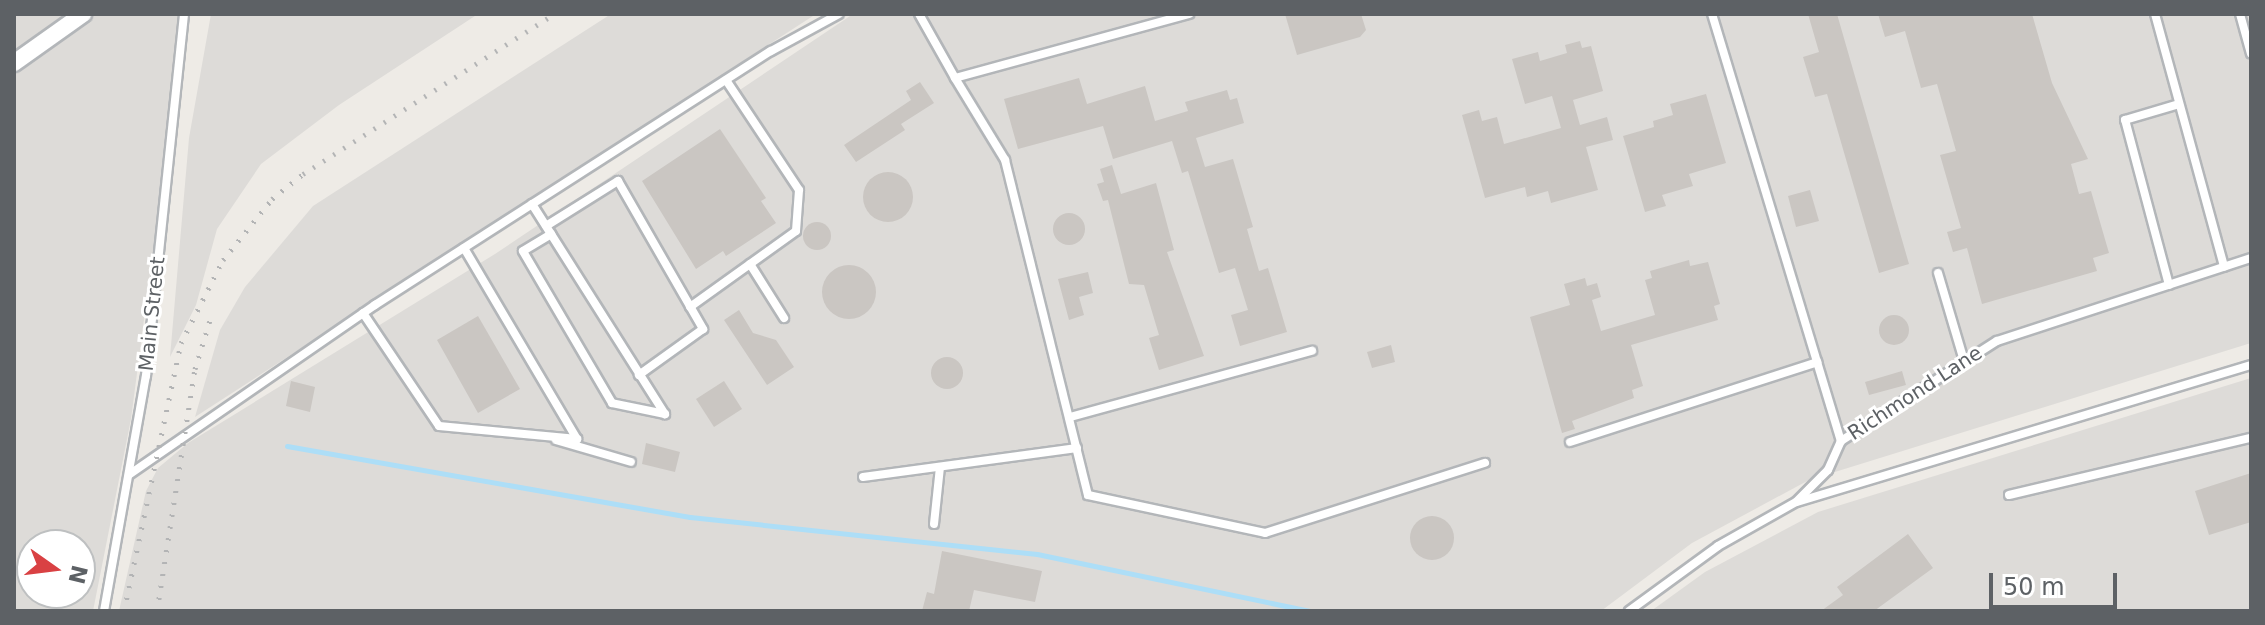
<!DOCTYPE html>
<style>
body{margin:0}
#map{position:relative;width:2265px;height:625px;overflow:hidden;background:#eeebe6;font-family:"DejaVu Sans",sans-serif}
div>[style]{position:absolute}
.industrial>*{inset:0;background:#dddbd8}
.stream>*{height:5px;margin:-2.5px;padding:0 2.5px;transform-origin:2.5px;border-radius:2.5px;background:#addef7}
.building>*{inset:0;background:#cac6c2}
.round{border-radius:50%}
.roads{filter:drop-shadow(2px 0 #b3b6b9) drop-shadow(-2px 0 #b3b6b9) drop-shadow(0 2px #b3b6b9) drop-shadow(0 -2px #b3b6b9)}
.service>*{height:8px;margin:-4px;padding:0 4px;transform-origin:4px;border-radius:4px;background:#fff}
.minor>*{height:16px;margin:-8px;padding:0 8px;transform-origin:8px;border-radius:8px;background:#fff}
.rail>*{height:5px;margin-top:-2.5px;transform-origin:0;background:repeating-linear-gradient(90deg,#b3b4b5 0 2px,transparent 0 12px)}
span{translate:-50% -50%;white-space:nowrap;text-align:center;line-height:1.15;-webkit-text-stroke:6px #fff;paint-order:stroke}
.street-label{font-size:20px;color:#5d6165}
.frame{position:absolute;inset:0;border:16px solid #5d6165;pointer-events:none}
.north{position:absolute;left:16px;top:529px;width:80px;height:80px;box-sizing:border-box;background:#fff;border:2px solid #bec0c1;border-radius:50%;rotate:104deg;font-size:22px;font-weight:700;line-height:32px;text-align:center;color:#5d6165}
.north::after{content:'';display:block;margin:auto;width:28px;height:36px;background:#d94143;clip-path:polygon(50% 0,100% 100%,50% 72%,0 100%)}
.scale{position:absolute;left:1989px;top:573px;width:128px;height:36px;box-sizing:border-box;border:4px solid #5d6165;border-top:0;padding-left:10px;font-size:24px;line-height:28px;white-space:nowrap;color:#5d6165;-webkit-text-stroke:6px #fff;paint-order:stroke}
</style>
<div id="map">
<div class="industrial">
<i style="clip-path:polygon(evenodd,14px 14px,184px 14px,131px 419px,93px 611px,14px 611px,14px 14px,32px 545px,80px 545px,80px 593px,32px 593px,32px 545px)"></i>
<i style="clip-path:polygon(211px 14px,478px 14px,339px 105px,261px 164px,217px 229px,196px 305px,170px 357px,189px 138px)"></i>
<i style="clip-path:polygon(611px 14px,816px 14px,195px 417px,220px 330px,245px 287px,313px 206px)"></i>
<i style="clip-path:polygon(853px 14px,2251px 14px,2251px 343px,1809px 480px,1692px 543px,1601px 611px,119px 611px,146px 491px,158px 468px,188px 443px,495px 254px)"></i>
<i style="clip-path:polygon(2251px 378px,2251px 611px,1651px 611px,1705px 572px,1818px 512px)"></i>
</div>
<div class="stream">
<i style="left:287px;top:446px;width:409px;rotate:10deg"></i>
<i style="left:690px;top:517px;width:349px;rotate:6.1deg"></i>
<i style="left:1037px;top:554px;width:280px;rotate:11.8deg"></i>
</div>
<div class="building">
<i style="clip-path:polygon(1285px 14px,1361px 14px,1366px 30px,1360px 37px,1297px 55px)"></i>
<i style="clip-path:polygon(1808px 14px,1837px 14px,1909px 264px,1879px 273px,1827px 94px,1815px 97px,1803px 57px,1819px 52px)"></i>
<i style="clip-path:polygon(1878px 14px,2032px 14px,2052px 83px,2088px 159px,2071px 164px,2079px 194px,2091px 191px,2109px 253px,2093px 258px,2097px 271px,1982px 304px,1967px 248px,1953px 252px,1947px 232px,1961px 228px,1940px 155px,1956px 151px,1937px 84px,1921px 88px,1905px 31px,1885px 37px)"></i>
<i style="clip-path:polygon(1580px 41px,1582px 48px,1591px 46px,1603px 91px,1573px 100px,1580px 125px,1607px 117px,1613px 140px,1586px 147px,1598px 190px,1551px 203px,1548px 191px,1527px 197px,1525px 187px,1485px 198px,1462px 115px,1479px 110px,1482px 121px,1497px 117px,1504px 144px,1561px 128px,1552px 96px,1525px 104px,1512px 59px,1538px 52px,1540px 61px,1567px 53px,1565px 45px)"></i>
<i style="clip-path:polygon(1079px 78px,1087px 104px,1145px 86px,1155px 121px,1188px 111px,1185px 102px,1227px 90px,1230px 100px,1237px 98px,1244px 123px,1196px 138px,1205px 167px,1233px 159px,1253px 227px,1247px 229px,1259px 271px,1268px 268px,1287px 332px,1240px 346px,1231px 315px,1248px 310px,1235px 268px,1219px 273px,1188px 171px,1182px 173px,1172px 141px,1113px 159px,1103px 126px,1018px 149px,1004px 99px)"></i>
<i style="clip-path:polygon(920px 82px,934px 103px,901px 124px,905px 130px,856px 162px,844px 145px,911px 100px,906px 91px)"></i>
<i style="clip-path:polygon(1706px 94px,1726px 163px,1689px 174px,1693px 186px,1662px 195px,1666px 206px,1645px 212px,1623px 136px,1654px 127px,1653px 121px,1673px 115px,1670px 104px)"></i>
<i style="clip-path:polygon(720px 129px,766px 198px,761px 201px,776px 223px,726px 256px,723px 251px,696px 269px,642px 181px)"></i>
<i style="clip-path:polygon(1112px 165px,1121px 194px,1156px 183px,1174px 250px,1167px 252px,1204px 356px,1159px 370px,1149px 338px,1159px 335px,1144px 285px,1129px 284px,1108px 200px,1103px 201px,1097px 184px,1104px 182px,1100px 169px)"></i>
<i class="round" style="left:863px;top:172px;width:50px;height:50px"></i>
<i style="clip-path:polygon(1810px 190px,1819px 221px,1796px 227px,1788px 196px)"></i>
<i class="round" style="left:1053px;top:213px;width:32px;height:32px"></i>
<i class="round" style="left:803px;top:222px;width:28px;height:28px"></i>
<i style="clip-path:polygon(1689px 260px,1690px 266px,1708px 262px,1720px 304px,1714px 306px,1718px 320px,1631px 345px,1643px 386px,1632px 390px,1634px 398px,1572px 421px,1575px 429px,1562px 433px,1530px 317px,1570px 305px,1564px 284px,1585px 278px,1587px 286px,1597px 283px,1601px 297px,1592px 300px,1601px 331px,1655px 315px,1645px 280px,1652px 278px,1650px 271px)"></i>
<i class="round" style="left:822px;top:265px;width:54px;height:54px"></i>
<i style="clip-path:polygon(1088px 272px,1093px 293px,1079px 297px,1084px 315px,1069px 320px,1058px 279px)"></i>
<i style="clip-path:polygon(739px 310px,753px 333px,776px 340px,794px 367px,767px 385px,724px 320px)"></i>
<i class="round" style="left:1879px;top:315px;width:30px;height:30px"></i>
<i style="clip-path:polygon(478px 316px,520px 389px,478px 413px,437px 340px)"></i>
<i style="clip-path:polygon(1391px 345px,1395px 362px,1372px 368px,1367px 352px)"></i>
<i class="round" style="left:931px;top:357px;width:32px;height:32px"></i>
<i style="clip-path:polygon(1902px 371px,1906px 385px,1869px 395px,1865px 382px)"></i>
<i style="clip-path:polygon(291px 381px,315px 387px,310px 412px,286px 406px)"></i>
<i style="clip-path:polygon(724px 381px,742px 409px,714px 427px,696px 399px)"></i>
<i style="clip-path:polygon(646px 443px,680px 452px,675px 472px,642px 464px)"></i>
<i style="clip-path:polygon(2251px 473px,2251px 522px,2209px 535px,2195px 491px)"></i>
<i class="round" style="left:1410px;top:516px;width:44px;height:44px"></i>
<i style="clip-path:polygon(1908px 534px,1933px 568px,1874px 611px,1821px 611px,1843px 595px,1837px 587px)"></i>
<i style="clip-path:polygon(942px 551px,1042px 571px,1035px 602px,974px 590px,969px 611px,922px 611px,927px 592px,934px 594px)"></i>
</div>
<div class="roads">
<div class="service">
<i style="left:919px;top:14px;width:73px;rotate:60.6deg"></i>
<i style="left:955px;top:78px;width:243px;rotate:-15.3deg"></i>
<i style="left:1712px;top:14px;width:446px;rotate:73.2deg"></i>
<i style="left:2155px;top:14px;width:262px;rotate:74.7deg"></i>
<i style="left:2240px;top:14px;width:41px;rotate:74.6deg"></i>
<i style="left:955px;top:78px;width:96px;rotate:58.6deg"></i>
<i style="left:1005px;top:160px;width:345px;rotate:76.1deg"></i>
<i style="left:1088px;top:495px;width:181px;rotate:12.1deg"></i>
<i style="left:1265px;top:533px;width:231px;rotate:-17.7deg"></i>
<i style="left:532px;top:204px;width:249px;rotate:57.7deg"></i>
<i style="left:665px;top:414px;width:54px;rotate:-168.3deg"></i>
<i style="left:612px;top:403px;width:176px;rotate:-120.4deg"></i>
<i style="left:523px;top:251px;width:33px;rotate:-31deg"></i>
<i style="left:546px;top:226px;width:85px;rotate:-32deg"></i>
<i style="left:618px;top:181px;width:171px;rotate:60.1deg"></i>
<i style="left:703px;top:329px;width:79px;rotate:144.3deg"></i>
<i style="left:750px;top:264px;width:64px;rotate:57.8deg"></i>
<i style="left:1938px;top:273px;width:92px;rotate:73.5deg"></i>
<i style="left:2169px;top:285px;width:171px;rotate:-104.9deg"></i>
<i style="left:2125px;top:120px;width:56px;rotate:-16.5deg"></i>
<i style="left:690px;top:307px;width:130px;rotate:-35.6deg"></i>
<i style="left:796px;top:231px;width:41px;rotate:-85.8deg"></i>
<i style="left:799px;top:190px;width:132px;rotate:-123.6deg"></i>
<i style="left:363px;top:313px;width:136px;rotate:56.1deg"></i>
<i style="left:439px;top:426px;width:139px;rotate:5.4deg"></i>
<i style="left:577px;top:439px;width:222px;rotate:-120.6deg"></i>
<i style="left:1070px;top:417px;width:251px;rotate:-15.3deg"></i>
<i style="left:556px;top:440px;width:78px;rotate:16.3deg"></i>
<i style="left:1570px;top:442px;width:260px;rotate:-17.9deg"></i>
<i style="left:130px;top:474px;width:298px;rotate:-34.6deg"></i>
<i style="left:375px;top:305px;width:470px;rotate:-32.7deg"></i>
<i style="left:771px;top:51px;width:77px;rotate:-28.6deg"></i>
<i style="left:863px;top:477px;width:216px;rotate:-7.7deg"></i>
<i style="left:2009px;top:495px;width:249px;rotate:-13.3deg"></i>
<i style="left:1797px;top:502px;width:474px;rotate:-16.8deg"></i>
<i style="left:934px;top:524px;width:57px;rotate:-84deg"></i>
<i style="left:104px;top:611px;width:239px;rotate:-79.9deg"></i>
<i style="left:146px;top:376px;width:364px;rotate:-84deg"></i>
<i style="left:1629px;top:611px;width:110px;rotate:-36.1deg"></i>
<i style="left:1718px;top:546px;width:90px;rotate:-29.4deg"></i>
<i style="left:1796px;top:502px;width:45px;rotate:-45deg"></i>
<i style="left:1828px;top:470px;width:32px;rotate:-66deg"></i>
<i style="left:1841px;top:441px;width:185px;rotate:-32.7deg"></i>
<i style="left:1997px;top:341px;width:267px;rotate:-18.1deg"></i>
</div>
<div class="minor">
<i style="left:14px;top:63px;width:85px;rotate:-35.4deg"></i>
</div>
</div>
<div class="rail">
<i style="left:124px;top:611px;width:274px;rotate:-78deg"></i>
<i style="left:181px;top:343px;width:93px;rotate:-63.2deg"></i>
<i style="left:223px;top:260px;width:78px;rotate:-51.2deg"></i>
<i style="left:272px;top:199px;width:40px;rotate:-39deg"></i>
<i style="left:303px;top:174px;width:298px;rotate:-32.5deg"></i>
<i style="left:157px;top:611px;width:245px;rotate:-81.1deg"></i>
<i style="left:195px;top:369px;width:54px;rotate:-72.9deg"></i>
</div>
<div class="street-label">
<span style="left:152px;top:314px;rotate:-84deg">Main Street</span>
<span style="left:1915px;top:393px;rotate:-33deg">Richmond Lane</span>
</div>
<div class="frame"></div>
<div class="north">N</div>
<div class="scale">50 m</div>
</div>
